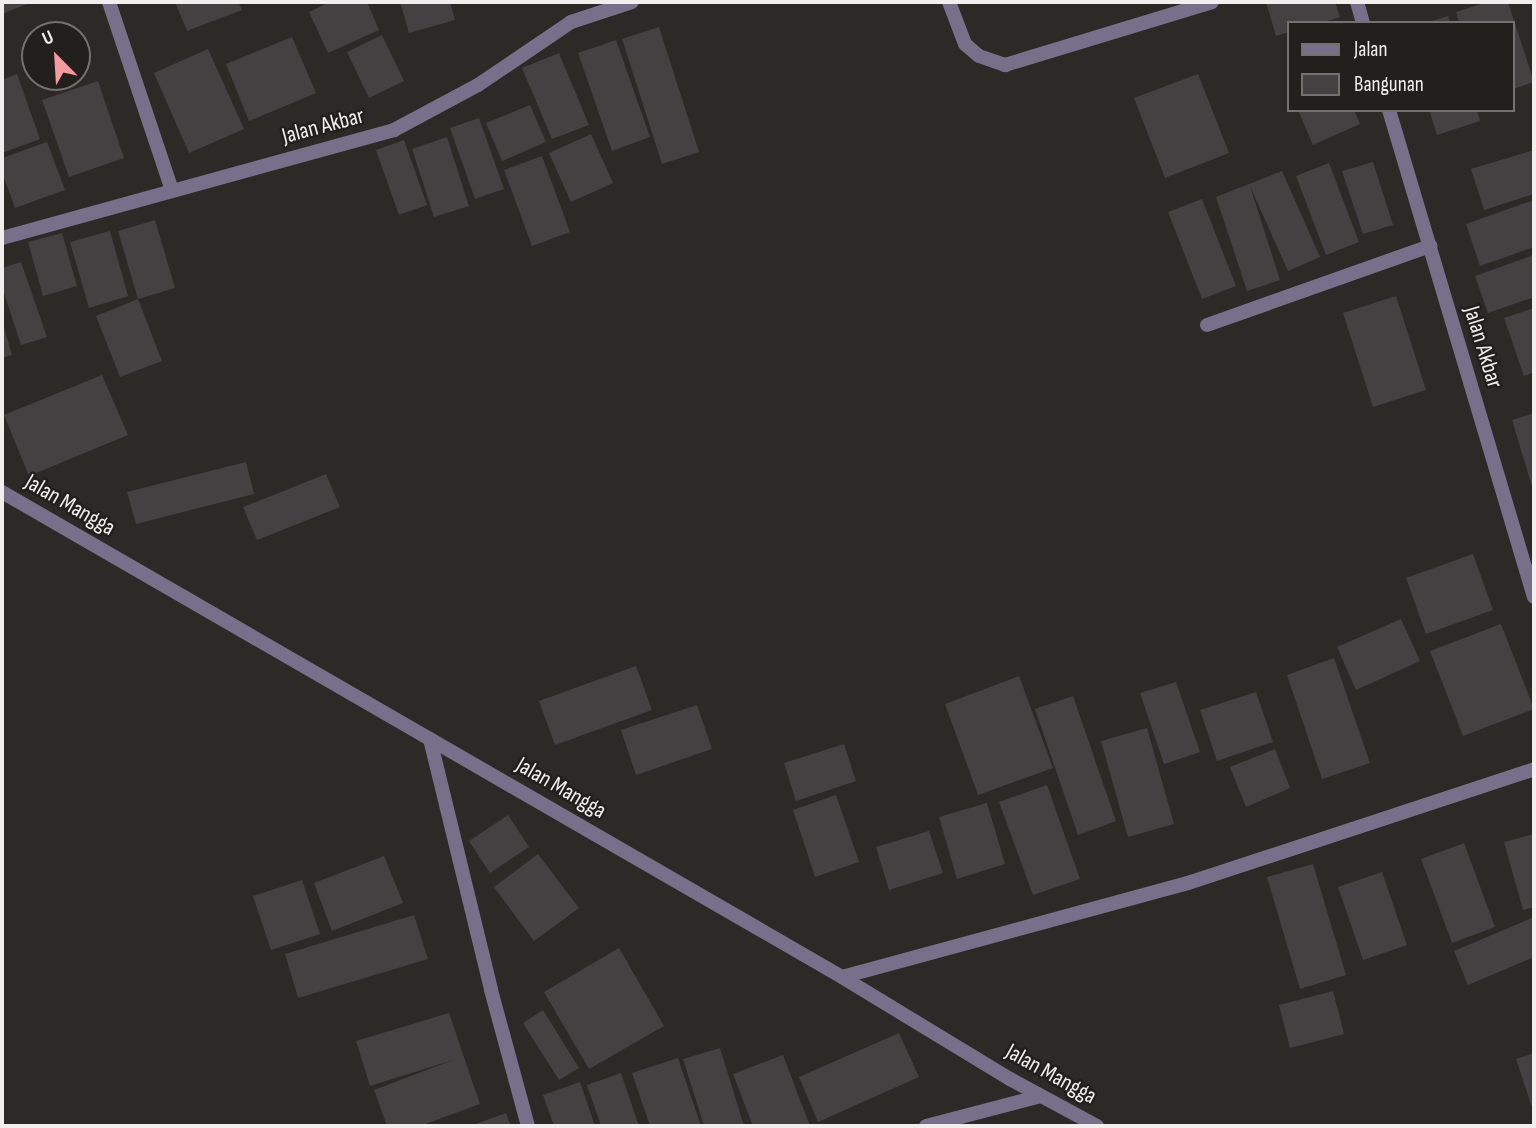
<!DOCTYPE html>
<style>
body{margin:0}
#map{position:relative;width:1536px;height:1128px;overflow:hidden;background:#2c2926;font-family:"Sofia Sans Condensed",sans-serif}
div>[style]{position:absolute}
.building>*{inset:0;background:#454142}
.minor>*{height:14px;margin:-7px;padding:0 7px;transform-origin:7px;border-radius:7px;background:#78708a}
span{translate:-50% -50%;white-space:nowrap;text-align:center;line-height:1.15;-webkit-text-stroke:5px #221f1d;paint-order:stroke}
.street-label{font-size:23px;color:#f0efed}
.frame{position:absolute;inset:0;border:4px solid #f0efed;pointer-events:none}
.legend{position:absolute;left:1287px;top:21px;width:228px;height:91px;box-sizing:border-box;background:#221f1d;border:2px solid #747270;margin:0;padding:9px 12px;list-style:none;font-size:21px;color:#f0efed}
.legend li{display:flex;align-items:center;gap:14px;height:35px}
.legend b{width:35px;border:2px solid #747270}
.north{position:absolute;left:21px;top:21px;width:70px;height:70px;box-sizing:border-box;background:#221f1d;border:2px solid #747270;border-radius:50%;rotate:336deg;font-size:19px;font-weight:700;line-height:28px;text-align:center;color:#f0efed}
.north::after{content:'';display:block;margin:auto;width:24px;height:32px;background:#f59b9f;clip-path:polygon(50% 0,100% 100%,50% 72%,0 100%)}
</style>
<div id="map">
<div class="building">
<i style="clip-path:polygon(2px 2px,32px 2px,2px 14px)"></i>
<i style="clip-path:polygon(175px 2px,238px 2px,242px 10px,187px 31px)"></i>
<i style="clip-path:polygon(330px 2px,367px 2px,379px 30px,328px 53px,309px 12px)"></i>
<i style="clip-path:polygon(400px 2px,450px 2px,455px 20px,409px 33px)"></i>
<i style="clip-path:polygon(1266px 2px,1335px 2px,1340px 17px,1321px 23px,1289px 23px,1289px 32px,1276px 36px)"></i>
<i style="clip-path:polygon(1487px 2px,1508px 2px,1534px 82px,1513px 89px,1513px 23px,1459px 23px,1456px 12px)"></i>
<i style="clip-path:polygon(1448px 16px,1450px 23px,1428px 23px,1428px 22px)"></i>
<i style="clip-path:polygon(659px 27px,699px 152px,662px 164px,622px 39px)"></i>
<i style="clip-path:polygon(382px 35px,404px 81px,369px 98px,347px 52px)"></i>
<i style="clip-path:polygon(292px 37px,316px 93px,249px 121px,226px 64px)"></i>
<i style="clip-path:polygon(616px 40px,650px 137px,612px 151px,578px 53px)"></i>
<i style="clip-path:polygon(208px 49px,244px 129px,189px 153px,154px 73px)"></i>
<i style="clip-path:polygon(559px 53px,589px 125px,552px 139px,522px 68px)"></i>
<i style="clip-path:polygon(17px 74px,40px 139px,2px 153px,2px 80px)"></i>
<i style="clip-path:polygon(1198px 74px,1229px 153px,1165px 178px,1134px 98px)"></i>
<i style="clip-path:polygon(98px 81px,124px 158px,69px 177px,42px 100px)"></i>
<i style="clip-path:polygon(530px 105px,546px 142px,502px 161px,486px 123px)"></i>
<i style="clip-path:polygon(1298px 110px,1354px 110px,1360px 124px,1313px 145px)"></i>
<i style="clip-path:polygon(1429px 110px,1477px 110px,1480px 121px,1437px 135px)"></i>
<i style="clip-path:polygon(479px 118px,504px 189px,475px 199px,450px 128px)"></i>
<i style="clip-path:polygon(591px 134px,613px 183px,571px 202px,549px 153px)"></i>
<i style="clip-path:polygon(447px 137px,469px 206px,434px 217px,412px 149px)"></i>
<i style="clip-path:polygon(404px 140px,427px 205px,399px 215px,376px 150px)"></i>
<i style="clip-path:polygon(47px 142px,65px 190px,15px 208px,2px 172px,2px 158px)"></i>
<i style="clip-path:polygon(1534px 150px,1534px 194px,1484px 210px,1471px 169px)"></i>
<i style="clip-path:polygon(542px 156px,570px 232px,532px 246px,504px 170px)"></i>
<i style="clip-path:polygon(1373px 162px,1393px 225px,1363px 234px,1342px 171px)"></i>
<i style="clip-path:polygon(1329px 163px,1359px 242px,1326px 255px,1296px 176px)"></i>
<i style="clip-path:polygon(1282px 171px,1320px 257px,1288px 271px,1250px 186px,1280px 280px,1247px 291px,1216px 197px)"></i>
<i style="clip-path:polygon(1202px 199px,1236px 286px,1202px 299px,1168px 212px)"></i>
<i style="clip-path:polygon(1534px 200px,1534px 247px,1480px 266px,1466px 224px)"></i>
<i style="clip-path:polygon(155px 220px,175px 288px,138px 299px,118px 231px)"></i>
<i style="clip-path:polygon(110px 231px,128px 296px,89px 308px,70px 242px)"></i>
<i style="clip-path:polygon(62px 233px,77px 286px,43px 296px,28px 242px)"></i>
<i style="clip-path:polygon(1534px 255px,1534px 297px,1488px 313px,1475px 276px)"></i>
<i style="clip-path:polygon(21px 262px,47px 337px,21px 345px,2px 287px,2px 268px)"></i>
<i style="clip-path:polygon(1396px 296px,1426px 390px,1373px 407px,1343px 313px)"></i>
<i style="clip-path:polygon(138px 299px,162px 361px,120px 377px,96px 316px)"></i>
<i style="clip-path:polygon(1534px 308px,1534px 372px,1524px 376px,1504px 318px)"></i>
<i style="clip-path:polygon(2px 321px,12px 355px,2px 358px)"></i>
<i style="clip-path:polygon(102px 375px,128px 435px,29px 476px,4px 415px)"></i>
<i style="clip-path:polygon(1534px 413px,1534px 493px,1512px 420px)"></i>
<i style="clip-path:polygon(246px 462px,254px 494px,136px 524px,127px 492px)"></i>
<i style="clip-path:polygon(326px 474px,340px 507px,257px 540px,243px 507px)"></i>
<i style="clip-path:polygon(1473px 554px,1493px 610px,1426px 634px,1406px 578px)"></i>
<i style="clip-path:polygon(1401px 619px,1420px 661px,1356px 690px,1337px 647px)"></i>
<i style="clip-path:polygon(1501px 624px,1534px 709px,1463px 736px,1430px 651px)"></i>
<i style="clip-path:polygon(1334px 658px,1370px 763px,1322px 779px,1287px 675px)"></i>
<i style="clip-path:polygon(636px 666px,652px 710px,555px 745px,539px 701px)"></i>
<i style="clip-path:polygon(1019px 676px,1053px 768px,978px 795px,945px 704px)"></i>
<i style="clip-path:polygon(1176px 682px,1200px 752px,1164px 764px,1140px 693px)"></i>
<i style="clip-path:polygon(1256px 692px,1273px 742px,1217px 761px,1200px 710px)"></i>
<i style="clip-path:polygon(1073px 696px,1116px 821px,1078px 835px,1035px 709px)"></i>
<i style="clip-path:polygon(697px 705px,712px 749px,636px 775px,621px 730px)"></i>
<i style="clip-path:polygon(1147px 728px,1174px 824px,1128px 837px,1101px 741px)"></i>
<i style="clip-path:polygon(844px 744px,856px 781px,796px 801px,784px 763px)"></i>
<i style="clip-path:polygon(1275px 749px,1290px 788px,1246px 807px,1230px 767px)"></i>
<i style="clip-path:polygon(1047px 785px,1080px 879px,1033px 895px,999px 802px)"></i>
<i style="clip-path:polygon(836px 795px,859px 862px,815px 877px,793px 810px)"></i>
<i style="clip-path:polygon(987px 803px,1005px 864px,957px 879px,939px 817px)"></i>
<i style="clip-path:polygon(508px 815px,529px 847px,490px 873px,469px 841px)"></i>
<i style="clip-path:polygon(929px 831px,943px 873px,889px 890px,876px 847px)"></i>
<i style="clip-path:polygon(1534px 834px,1534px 907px,1523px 910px,1504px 842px)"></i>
<i style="clip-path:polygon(1464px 843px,1495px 927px,1452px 943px,1421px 859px)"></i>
<i style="clip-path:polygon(538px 854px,579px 908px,534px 941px,494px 887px)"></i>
<i style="clip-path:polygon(384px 856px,403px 903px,332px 931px,314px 883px)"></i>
<i style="clip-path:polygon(1313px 864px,1346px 975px,1300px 989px,1267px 877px)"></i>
<i style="clip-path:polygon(1382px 872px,1407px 945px,1363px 960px,1338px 887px)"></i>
<i style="clip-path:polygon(302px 880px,320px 934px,271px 950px,253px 896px)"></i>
<i style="clip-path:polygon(414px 915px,428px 959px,298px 998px,285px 954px)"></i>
<i style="clip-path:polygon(1534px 917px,1534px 957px,1468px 985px,1454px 951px)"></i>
<i style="clip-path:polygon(619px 948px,664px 1026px,589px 1069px,544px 992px)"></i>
<i style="clip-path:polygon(1333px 991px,1344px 1034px,1290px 1048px,1279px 1005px)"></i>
<i style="clip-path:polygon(543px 1010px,579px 1068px,559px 1080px,523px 1023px)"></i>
<i style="clip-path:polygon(449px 1013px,480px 1104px,420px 1126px,387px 1126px,374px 1090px,453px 1060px,370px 1086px,356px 1041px)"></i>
<i style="clip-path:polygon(899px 1033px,919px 1077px,818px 1122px,799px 1077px)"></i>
<i style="clip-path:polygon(720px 1048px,744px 1126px,704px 1126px,683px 1059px)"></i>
<i style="clip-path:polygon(1534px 1053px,1534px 1104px,1531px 1105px,1516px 1059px)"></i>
<i style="clip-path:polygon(783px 1055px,810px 1126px,753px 1126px,733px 1074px)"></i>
<i style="clip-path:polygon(678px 1058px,701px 1126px,650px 1126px,632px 1073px)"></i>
<i style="clip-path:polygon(621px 1073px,639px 1126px,601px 1126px,587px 1085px)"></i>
<i style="clip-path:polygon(580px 1082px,595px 1126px,554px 1126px,543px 1095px)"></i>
<i style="clip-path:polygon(506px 1113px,511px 1126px,470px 1126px)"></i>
</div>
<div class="minor">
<i style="left:109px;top:2px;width:198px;rotate:71.5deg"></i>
<i style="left:949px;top:2px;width:45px;rotate:69.1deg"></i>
<i style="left:965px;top:44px;width:18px;rotate:41deg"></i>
<i style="left:979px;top:56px;width:28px;rotate:19deg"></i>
<i style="left:1005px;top:65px;width:216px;rotate:-16.9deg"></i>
<i style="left:1357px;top:2px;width:22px;rotate:74deg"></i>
<i style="left:1389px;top:110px;width:508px;rotate:73.42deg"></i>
<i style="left:2px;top:238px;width:407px;rotate:-15.4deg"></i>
<i style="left:394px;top:130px;width:95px;rotate:-28.2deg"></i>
<i style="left:478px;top:85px;width:112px;rotate:-34.1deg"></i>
<i style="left:571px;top:22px;width:64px;rotate:-18.2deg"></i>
<i style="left:1207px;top:325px;width:237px;rotate:-19.5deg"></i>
<i style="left:2px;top:492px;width:970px;rotate:30deg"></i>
<i style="left:842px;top:977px;width:197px;rotate:31.3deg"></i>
<i style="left:1010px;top:1079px;width:99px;rotate:28.4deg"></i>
<i style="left:430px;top:739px;width:258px;rotate:76.3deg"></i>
<i style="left:491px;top:990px;width:141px;rotate:74.8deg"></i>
<i style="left:842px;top:977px;width:359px;rotate:-15.2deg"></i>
<i style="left:1188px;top:883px;width:364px;rotate:-18.2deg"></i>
<i style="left:926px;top:1126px;width:119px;rotate:-14.6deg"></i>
</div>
<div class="street-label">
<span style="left:323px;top:126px;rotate:-15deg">Jalan Akbar</span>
<span style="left:1483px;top:347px;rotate:73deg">Jalan Akbar</span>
<span style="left:70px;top:505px;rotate:30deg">Jalan Mangga</span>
<span style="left:561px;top:788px;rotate:30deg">Jalan Mangga</span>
<span style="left:1051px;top:1074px;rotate:29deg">Jalan Mangga</span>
</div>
<div class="frame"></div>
<ul class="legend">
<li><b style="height:9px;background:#78708a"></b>Jalan</li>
<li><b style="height:19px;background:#454142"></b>Bangunan</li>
</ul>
<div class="north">U</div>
</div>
